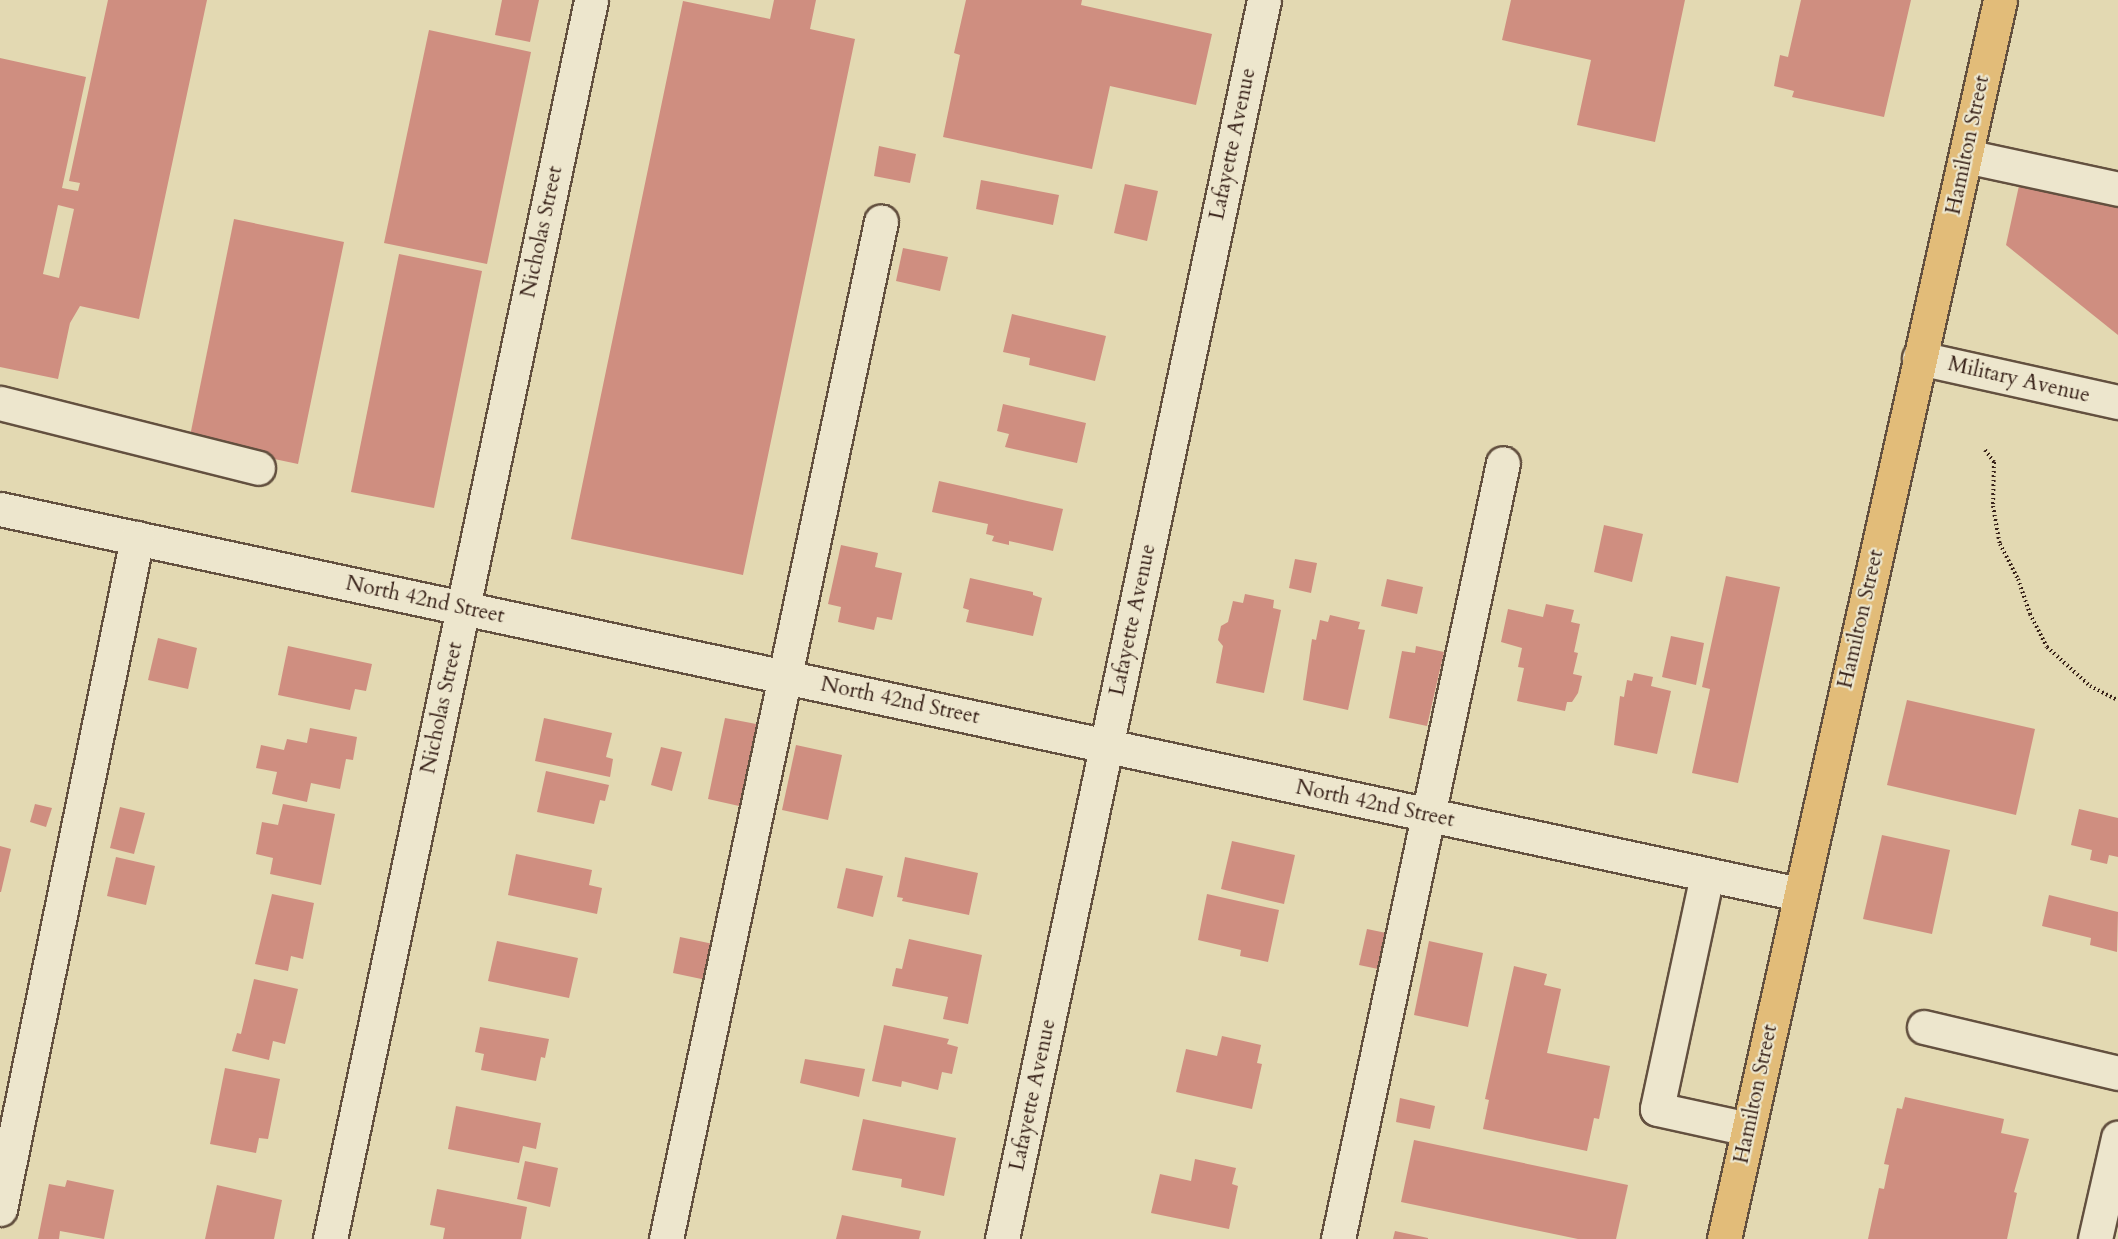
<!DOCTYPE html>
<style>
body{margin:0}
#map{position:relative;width:2118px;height:1239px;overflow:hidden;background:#e3d9b2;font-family:Cardo,serif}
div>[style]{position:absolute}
.building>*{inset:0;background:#cf8e80}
.path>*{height:4px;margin-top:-2px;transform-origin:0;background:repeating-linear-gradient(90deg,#382219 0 1.5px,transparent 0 4.5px)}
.roads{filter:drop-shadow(2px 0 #63503f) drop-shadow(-2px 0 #63503f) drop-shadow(0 2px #63503f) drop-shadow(0 -2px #63503f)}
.minor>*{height:33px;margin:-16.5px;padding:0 16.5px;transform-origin:16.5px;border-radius:16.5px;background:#ede6cd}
.major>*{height:33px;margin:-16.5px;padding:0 16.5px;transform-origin:16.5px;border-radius:16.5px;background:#e2bc79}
span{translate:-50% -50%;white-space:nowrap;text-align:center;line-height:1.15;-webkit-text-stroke:4.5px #ede6cd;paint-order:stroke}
.street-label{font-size:21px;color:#382219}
</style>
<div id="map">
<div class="building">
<i style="clip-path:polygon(evenodd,108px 0,207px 0,139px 319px,80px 306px,70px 323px,58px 379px,0 367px,0 58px,86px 77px,62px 188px,78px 191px,80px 183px,69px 181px,108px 0,58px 205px,74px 209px,59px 278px,43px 274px,58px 205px)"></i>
<i style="clip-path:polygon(502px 0,539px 0,530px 42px,495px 35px)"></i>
<i style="clip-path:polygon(774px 0,816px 0,810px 29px,855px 39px,743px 575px,571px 539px,683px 1px,770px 19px)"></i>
<i style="clip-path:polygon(966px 0,1082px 0,1081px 5px,1212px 34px,1196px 105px,1110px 86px,1092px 169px,943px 137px,960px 55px,954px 53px)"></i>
<i style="clip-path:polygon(1511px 0,1685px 0,1655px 142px,1577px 125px,1591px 60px,1502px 40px)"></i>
<i style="clip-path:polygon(1801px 0,1911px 0,1884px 117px,1792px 97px,1794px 91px,1774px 86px,1780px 55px,1788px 57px)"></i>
<i style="clip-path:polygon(429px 30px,531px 52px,487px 264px,384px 243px)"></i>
<i style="clip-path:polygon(879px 146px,916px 154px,910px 183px,874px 176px)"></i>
<i style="clip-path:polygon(981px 180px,1059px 195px,1053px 225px,976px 209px)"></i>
<i style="clip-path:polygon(2020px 181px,2118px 203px,2118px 335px,2006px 245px)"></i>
<i style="clip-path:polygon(1125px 184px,1158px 191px,1147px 241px,1114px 233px)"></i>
<i style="clip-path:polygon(234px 219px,344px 242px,298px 464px,189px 441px)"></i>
<i style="clip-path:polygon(903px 248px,948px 257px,940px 291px,896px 281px)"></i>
<i style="clip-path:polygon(399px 254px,482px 271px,434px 508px,351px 492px)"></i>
<i style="clip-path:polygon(1012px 314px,1106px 336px,1095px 381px,1029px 365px,1030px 358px,1003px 352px)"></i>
<i style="clip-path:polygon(1003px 404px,1086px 423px,1077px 463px,1005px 447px,1009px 434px,997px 431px)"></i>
<i style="clip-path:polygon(939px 481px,1063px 509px,1053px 551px,1009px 541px,1009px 545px,992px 541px,994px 536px,986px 534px,988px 524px,932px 512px)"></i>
<i style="clip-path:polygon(1604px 525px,1643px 534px,1632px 582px,1594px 572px)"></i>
<i style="clip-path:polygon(841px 545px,878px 553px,875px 567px,902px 573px,892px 620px,877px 617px,874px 630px,838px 622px,841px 607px,828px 604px)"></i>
<i style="clip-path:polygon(1295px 559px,1317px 563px,1311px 593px,1289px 588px)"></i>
<i style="clip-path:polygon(1726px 576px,1780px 587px,1738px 783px,1692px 773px,1710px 689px,1702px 687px)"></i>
<i style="clip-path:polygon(970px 578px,1033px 592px,1033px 595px,1042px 598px,1033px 636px,966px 622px,969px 610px,963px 608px)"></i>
<i style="clip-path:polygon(1387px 579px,1423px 587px,1417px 614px,1381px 606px)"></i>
<i style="clip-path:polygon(1245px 594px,1274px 600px,1273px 608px,1281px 610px,1264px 693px,1216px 683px,1223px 646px,1218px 640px,1221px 626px,1228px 622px,1233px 601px,1243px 603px)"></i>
<i style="clip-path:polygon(1546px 604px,1574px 610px,1571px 622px,1580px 624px,1574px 652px,1578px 653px,1573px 674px,1582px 676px,1578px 693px,1572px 702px,1567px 702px,1565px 711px,1517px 701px,1524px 668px,1518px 667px,1522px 648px,1501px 642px,1508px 609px,1543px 617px)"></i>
<i style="clip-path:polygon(1330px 615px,1360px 622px,1358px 629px,1365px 630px,1348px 710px,1303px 700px,1312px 639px,1316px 640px,1320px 620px,1328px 622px)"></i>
<i style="clip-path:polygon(1671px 636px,1704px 643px,1696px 685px,1662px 677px)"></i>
<i style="clip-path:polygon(158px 638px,197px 648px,188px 689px,148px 680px)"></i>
<i style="clip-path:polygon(288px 646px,372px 664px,366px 691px,355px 689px,350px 710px,278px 695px)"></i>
<i style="clip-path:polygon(1416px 646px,1444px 652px,1427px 726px,1389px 718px,1402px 651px,1415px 653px)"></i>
<i style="clip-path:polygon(1634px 673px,1653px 677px,1651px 686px,1671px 691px,1657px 754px,1614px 745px,1620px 696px,1624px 697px,1627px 680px,1632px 681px)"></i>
<i style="clip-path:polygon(1907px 700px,2035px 729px,2016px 815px,1887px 785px)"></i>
<i style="clip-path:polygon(544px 718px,612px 733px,606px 757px,613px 759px,610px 777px,535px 761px)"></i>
<i style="clip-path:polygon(725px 718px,766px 726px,748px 808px,708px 799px)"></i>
<i style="clip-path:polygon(310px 728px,357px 737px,353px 760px,346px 759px,340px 789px,311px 783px,307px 802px,272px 794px,277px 772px,256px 768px,261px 745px,284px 750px,287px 739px,307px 743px)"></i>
<i style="clip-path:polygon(796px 745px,842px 755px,828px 820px,782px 810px)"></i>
<i style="clip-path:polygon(661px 747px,682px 752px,672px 791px,651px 785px)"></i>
<i style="clip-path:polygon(546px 771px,609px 785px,605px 801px,600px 800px,594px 824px,537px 812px)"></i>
<i style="clip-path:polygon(35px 804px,52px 808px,46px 827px,30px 822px)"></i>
<i style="clip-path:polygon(283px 804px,335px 814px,321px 885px,270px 874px,273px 858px,256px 854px,262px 822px,278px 825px)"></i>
<i style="clip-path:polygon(120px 807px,145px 813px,134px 854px,110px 848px)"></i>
<i style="clip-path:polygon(2079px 809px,2118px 818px,2118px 857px,2109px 855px,2107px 864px,2090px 860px,2092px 850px,2071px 845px)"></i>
<i style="clip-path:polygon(1882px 835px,1950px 850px,1932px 934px,1863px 919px)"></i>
<i style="clip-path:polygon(1232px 841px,1295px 855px,1284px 904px,1221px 889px)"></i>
<i style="clip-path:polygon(0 846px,11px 849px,1px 892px,0 892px)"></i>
<i style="clip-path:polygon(516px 854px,592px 870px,589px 885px,602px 888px,597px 914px,508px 895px)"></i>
<i style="clip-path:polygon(116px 857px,155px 866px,146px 905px,107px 896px)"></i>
<i style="clip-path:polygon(905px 857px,978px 873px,969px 915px,902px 901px,903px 898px,897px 897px)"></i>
<i style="clip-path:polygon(846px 868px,883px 876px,873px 917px,837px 908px)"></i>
<i style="clip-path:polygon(272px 894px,314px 903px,303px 959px,291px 956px,288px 971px,255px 964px)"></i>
<i style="clip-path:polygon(1207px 894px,1279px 910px,1268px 962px,1240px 956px,1241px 950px,1198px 940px)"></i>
<i style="clip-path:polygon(2049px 895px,2118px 912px,2117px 952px,2090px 945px,2091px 938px,2042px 926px)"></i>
<i style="clip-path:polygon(1367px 929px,1391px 934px,1383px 970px,1359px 965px)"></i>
<i style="clip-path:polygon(680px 937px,718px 945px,711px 981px,673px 973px)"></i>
<i style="clip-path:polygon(909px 939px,982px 955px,968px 1024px,943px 1019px,948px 997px,892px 986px,896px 968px,902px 969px)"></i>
<i style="clip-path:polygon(497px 941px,578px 958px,569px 998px,488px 981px)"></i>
<i style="clip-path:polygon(1429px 941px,1483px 953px,1468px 1027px,1414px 1015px)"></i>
<i style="clip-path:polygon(1514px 966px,1547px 974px,1544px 985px,1561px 989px,1547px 1053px,1610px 1066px,1599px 1119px,1594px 1118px,1587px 1151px,1483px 1129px,1489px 1100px,1485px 1099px)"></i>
<i style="clip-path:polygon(254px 979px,298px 989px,285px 1044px,273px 1041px,269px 1060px,232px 1051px,237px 1033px,241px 1034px)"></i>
<i style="clip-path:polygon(884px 1025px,949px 1039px,947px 1044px,958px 1047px,952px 1074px,942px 1072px,938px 1090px,902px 1081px,901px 1087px,872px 1081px)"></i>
<i style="clip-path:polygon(480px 1027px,549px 1039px,545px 1058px,541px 1057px,536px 1081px,481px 1070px,484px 1054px,475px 1052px)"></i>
<i style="clip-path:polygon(1222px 1036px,1261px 1045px,1257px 1063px,1262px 1064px,1252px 1109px,1176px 1092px,1186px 1049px,1217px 1056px)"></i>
<i style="clip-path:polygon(805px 1059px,865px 1069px,859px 1097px,800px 1083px)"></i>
<i style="clip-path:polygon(225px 1068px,280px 1079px,268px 1139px,259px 1138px,256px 1153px,210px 1144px)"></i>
<i style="clip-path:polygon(1905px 1097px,2004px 1119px,2001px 1133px,2029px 1139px,2014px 1192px,2017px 1193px,2007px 1239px,1868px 1239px,1879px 1188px,1884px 1189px,1889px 1165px,1884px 1164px,1897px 1108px,1902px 1109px)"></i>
<i style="clip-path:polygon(1400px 1098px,1435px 1106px,1430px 1129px,1396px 1122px)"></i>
<i style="clip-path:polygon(456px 1106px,541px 1123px,536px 1149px,523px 1146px,519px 1163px,448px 1149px)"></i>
<i style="clip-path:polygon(863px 1119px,956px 1138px,944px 1196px,901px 1187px,902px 1179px,852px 1170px)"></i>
<i style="clip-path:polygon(1414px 1140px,1628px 1185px,1616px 1239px,1578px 1239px,1401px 1202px)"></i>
<i style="clip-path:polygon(1195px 1159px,1236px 1168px,1232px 1184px,1238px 1186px,1229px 1229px,1151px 1213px,1160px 1174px,1191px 1181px)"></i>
<i style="clip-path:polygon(525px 1161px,558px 1168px,550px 1207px,517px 1199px)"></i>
<i style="clip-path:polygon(67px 1180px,114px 1190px,104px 1239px,60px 1231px,59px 1239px,38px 1239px,49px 1184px,65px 1187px)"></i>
<i style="clip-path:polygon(217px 1185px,282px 1200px,274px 1239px,205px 1239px)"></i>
<i style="clip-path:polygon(437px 1189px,527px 1207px,521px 1239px,443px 1239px,445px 1228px,430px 1225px)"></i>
<i style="clip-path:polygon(842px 1215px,921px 1231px,919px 1239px,836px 1239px)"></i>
<i style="clip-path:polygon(1395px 1231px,1428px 1238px,1428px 1239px,1393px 1239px)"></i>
</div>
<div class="path">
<i style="left:1985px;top:450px;width:15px;rotate:53deg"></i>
<i style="left:1994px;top:462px;width:44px;rotate:91.3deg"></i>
<i style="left:1993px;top:506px;width:39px;rotate:80deg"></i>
<i style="left:2000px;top:544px;width:39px;rotate:63deg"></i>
<i style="left:2018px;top:579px;width:37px;rotate:71deg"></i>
<i style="left:2030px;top:614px;width:37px;rotate:63deg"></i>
<i style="left:2047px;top:647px;width:58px;rotate:42.2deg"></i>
<i style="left:2090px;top:686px;width:31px;rotate:27deg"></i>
</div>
<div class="roads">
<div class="minor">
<i style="left:1966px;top:156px;width:156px;rotate:12.2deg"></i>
<i style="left:1919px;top:358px;width:204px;rotate:12.5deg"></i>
<i style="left:0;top:403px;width:266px;rotate:14.1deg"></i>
<i style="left:0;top:509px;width:1840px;rotate:12.08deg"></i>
<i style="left:1707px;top:875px;width:239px;rotate:102.1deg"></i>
<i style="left:1657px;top:1109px;width:93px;rotate:12.4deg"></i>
<i style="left:1924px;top:1027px;width:199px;rotate:13.3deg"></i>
<i style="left:0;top:1209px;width:685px;rotate:-78.46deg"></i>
<i style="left:330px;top:1239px;width:1266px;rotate:-78.1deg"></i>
<i style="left:666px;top:1239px;width:1040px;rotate:-78.07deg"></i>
<i style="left:1002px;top:1239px;width:1266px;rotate:-78.06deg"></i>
<i style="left:1338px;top:1239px;width:793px;rotate:-78deg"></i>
<i style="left:2095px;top:1239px;width:104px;rotate:-77.2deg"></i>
</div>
<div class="major">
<i style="left:1724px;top:1239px;width:1269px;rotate:-77.44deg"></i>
</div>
</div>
<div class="street-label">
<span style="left:1233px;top:144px;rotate:-78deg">Lafayette Avenue</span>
<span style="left:1968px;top:145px;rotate:-78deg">Hamilton Street</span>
<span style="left:542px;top:232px;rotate:-78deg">Nicholas Street</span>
<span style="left:2019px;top:380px;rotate:13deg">Military Avenue</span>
<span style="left:425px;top:600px;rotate:12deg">North 42nd Street</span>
<span style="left:1861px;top:619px;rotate:-77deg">Hamilton Street</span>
<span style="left:1133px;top:620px;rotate:-78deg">Lafayette Avenue</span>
<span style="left:900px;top:701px;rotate:12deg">North 42nd Street</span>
<span style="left:442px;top:708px;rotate:-78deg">Nicholas Street</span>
<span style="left:1375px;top:804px;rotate:12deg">North 42nd Street</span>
<span style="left:1756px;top:1094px;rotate:-78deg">Hamilton Street</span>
<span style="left:1033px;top:1095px;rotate:-78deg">Lafayette Avenue</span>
</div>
</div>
